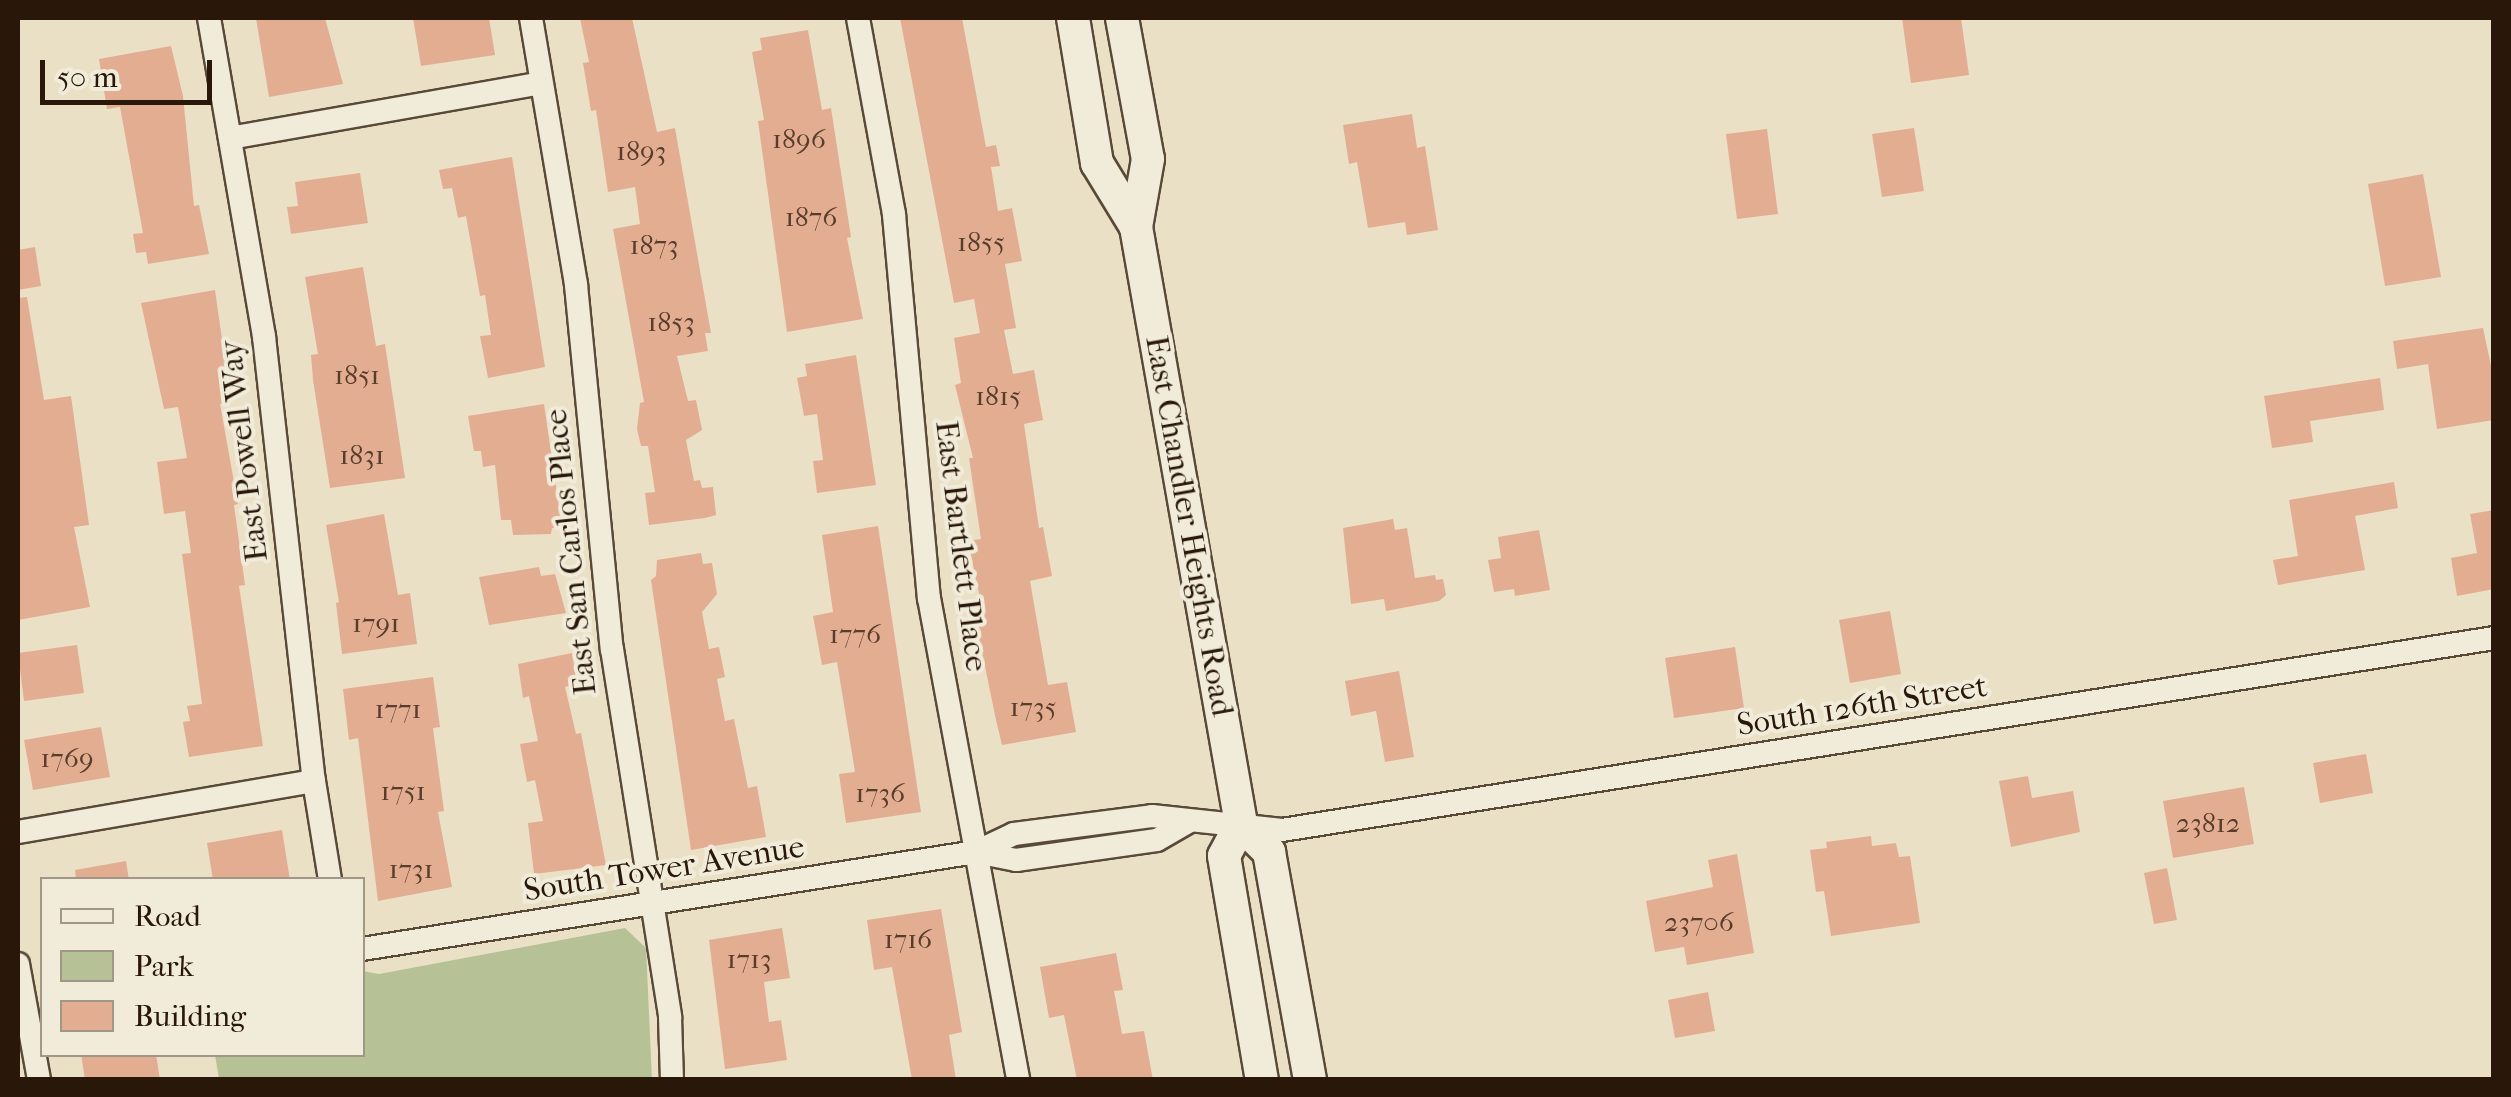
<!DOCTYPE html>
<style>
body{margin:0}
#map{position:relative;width:2511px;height:1097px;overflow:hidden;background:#eae0c6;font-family:"IM FELL French Canon",serif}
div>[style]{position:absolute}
.green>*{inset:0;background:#b6c295}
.building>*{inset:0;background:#e3ad92}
.roads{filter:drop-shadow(2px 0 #594a38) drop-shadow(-2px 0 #594a38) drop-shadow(0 2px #594a38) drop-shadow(0 -2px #594a38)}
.minor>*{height:22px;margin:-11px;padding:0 11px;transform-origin:11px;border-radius:11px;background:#f1ebda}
.secondary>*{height:32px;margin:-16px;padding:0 16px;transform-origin:16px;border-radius:16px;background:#f1ebda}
span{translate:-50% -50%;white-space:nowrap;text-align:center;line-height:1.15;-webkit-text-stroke:8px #f1ebda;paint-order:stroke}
.number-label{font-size:28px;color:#583d2b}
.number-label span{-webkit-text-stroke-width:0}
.street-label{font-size:32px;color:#291809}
.frame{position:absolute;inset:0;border:20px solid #291809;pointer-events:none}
.legend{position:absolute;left:40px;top:877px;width:325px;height:180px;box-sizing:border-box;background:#f1ebda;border:2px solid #a19786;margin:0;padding:12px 18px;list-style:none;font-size:30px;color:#291809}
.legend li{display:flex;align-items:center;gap:20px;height:50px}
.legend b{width:50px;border:2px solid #a19786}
.scale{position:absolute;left:40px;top:60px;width:172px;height:45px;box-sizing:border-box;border:5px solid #291809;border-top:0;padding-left:12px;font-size:30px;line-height:35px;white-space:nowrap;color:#291809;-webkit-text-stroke:8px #f1ebda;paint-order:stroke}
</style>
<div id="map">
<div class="green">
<i style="clip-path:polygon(625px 928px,646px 948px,652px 1079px,219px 1079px,215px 1055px,362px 1054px,363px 971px,379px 974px)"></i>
</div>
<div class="building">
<i style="clip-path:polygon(256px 18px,325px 18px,343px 84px,269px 97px)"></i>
<i style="clip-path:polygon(413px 18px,489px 18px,495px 55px,421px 66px)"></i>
<i style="clip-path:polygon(580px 18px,632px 18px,657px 132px,675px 128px,711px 333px,705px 333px,708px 351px,677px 356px,688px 401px,696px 400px,702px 430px,686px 440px,694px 481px,700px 480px,702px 488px,713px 487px,716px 515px,705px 518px,649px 525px,645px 493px,655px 492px,648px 446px,641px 446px,637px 429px,640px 403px,644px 402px,613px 229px,640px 224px,635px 187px,608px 192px,596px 110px,591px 111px,583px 63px,589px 62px)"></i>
<i style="clip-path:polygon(900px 18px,962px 18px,986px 147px,996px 145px,1000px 166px,991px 167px,998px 211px,1012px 208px,1022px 261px,1005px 264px,1016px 328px,1004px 330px,1013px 374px,1034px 370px,1043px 420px,1024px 424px,1039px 528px,1043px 527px,1052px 576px,1030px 581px,1048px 685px,1067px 682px,1076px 732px,1002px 745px,996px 720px,975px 618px,984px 617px,968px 541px,981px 539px,969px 458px,973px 458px,955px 385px,961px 383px,954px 338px,980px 333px,974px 299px,954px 303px)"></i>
<i style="clip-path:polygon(1902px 18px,1961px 18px,1969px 75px,1911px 83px)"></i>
<i style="clip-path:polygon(808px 30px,822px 110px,831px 108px,851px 237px,847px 238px,863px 319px,787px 332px,758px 121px,764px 120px,752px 52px,762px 50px,760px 38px)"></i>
<i style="clip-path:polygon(171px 46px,183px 96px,194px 206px,199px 205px,209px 254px,148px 264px,146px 252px,136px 253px,133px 234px,143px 233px,120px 107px,107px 109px,99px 59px)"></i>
<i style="clip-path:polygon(1412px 114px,1417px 148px,1425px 146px,1438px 230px,1407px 235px,1405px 222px,1368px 228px,1357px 162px,1349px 164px,1343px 125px)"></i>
<i style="clip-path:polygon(1914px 128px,1924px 191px,1882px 197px,1872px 134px)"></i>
<i style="clip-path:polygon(1767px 129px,1778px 214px,1737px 219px,1726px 134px)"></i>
<i style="clip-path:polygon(512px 157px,545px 367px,488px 378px,480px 336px,491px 335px,485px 295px,480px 296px,466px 216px,458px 218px,452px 188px,443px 189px,439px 170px)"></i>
<i style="clip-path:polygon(360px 173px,368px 223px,291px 234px,287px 207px,298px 206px,295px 182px)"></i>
<i style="clip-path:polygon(2423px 174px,2441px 277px,2385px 286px,2368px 184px)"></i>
<i style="clip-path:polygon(35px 247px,41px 286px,18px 290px,18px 250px)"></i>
<i style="clip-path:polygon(363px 267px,376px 346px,385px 344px,405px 478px,330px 488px,313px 380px,311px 355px,318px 354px,305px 277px)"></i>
<i style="clip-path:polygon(215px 290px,231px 402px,220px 404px,238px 504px,234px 505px,245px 585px,239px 586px,263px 746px,189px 757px,183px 722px,190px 721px,187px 706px,202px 704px,182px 554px,191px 553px,185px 511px,164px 514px,157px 462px,187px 458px,178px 407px,164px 409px,141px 303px)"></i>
<i style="clip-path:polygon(27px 297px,44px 400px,71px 396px,89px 525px,74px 527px,90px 607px,18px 620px,18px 298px)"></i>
<i style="clip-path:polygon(2483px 328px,2494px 380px,2494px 420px,2437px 429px,2428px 364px,2397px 369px,2393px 341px)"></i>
<i style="clip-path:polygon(856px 355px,876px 485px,817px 493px,813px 461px,823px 460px,817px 414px,804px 416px,797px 378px,807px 376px,805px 364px)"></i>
<i style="clip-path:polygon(2380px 378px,2384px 410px,2310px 421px,2313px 442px,2272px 448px,2264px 396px)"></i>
<i style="clip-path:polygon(544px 404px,562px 528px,552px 528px,551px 534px,513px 535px,511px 520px,501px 520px,495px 465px,483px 467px,481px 451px,474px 451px,468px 416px)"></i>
<i style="clip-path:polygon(2394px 482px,2398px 508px,2355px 516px,2365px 570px,2278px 585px,2273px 560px,2298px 556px,2289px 500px)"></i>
<i style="clip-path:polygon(2494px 510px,2494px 589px,2457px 596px,2451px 558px,2477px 553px,2470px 514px)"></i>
<i style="clip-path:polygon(384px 514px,398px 595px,410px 593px,417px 644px,342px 654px,336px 603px,339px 602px,326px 525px)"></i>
<i style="clip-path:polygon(1393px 519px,1395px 530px,1407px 528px,1415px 578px,1435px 575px,1436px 580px,1443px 579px,1446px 595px,1439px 601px,1386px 611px,1384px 599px,1351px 604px,1343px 528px)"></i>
<i style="clip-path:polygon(878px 526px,921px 812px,846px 823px,839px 774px,855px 772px,837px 662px,822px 665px,813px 616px,833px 612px,822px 535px)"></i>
<i style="clip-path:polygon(1539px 530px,1550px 590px,1515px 596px,1514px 589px,1494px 592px,1488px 560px,1501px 558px,1498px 537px)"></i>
<i style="clip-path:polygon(701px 553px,703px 564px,712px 563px,717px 594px,702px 612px,709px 649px,719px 647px,725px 677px,717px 679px,725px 721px,734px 719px,748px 788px,757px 786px,766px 837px,691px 850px,651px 580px,656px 576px,657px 560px)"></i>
<i style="clip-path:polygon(539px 567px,541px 576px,555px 574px,566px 613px,489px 625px,479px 577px)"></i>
<i style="clip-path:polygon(1890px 611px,1901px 674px,1850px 683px,1839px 620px)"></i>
<i style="clip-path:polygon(77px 645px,84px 693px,24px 701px,18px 653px)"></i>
<i style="clip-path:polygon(1735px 647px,1744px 708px,1674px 718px,1665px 658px)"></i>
<i style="clip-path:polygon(572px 653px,577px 684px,565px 687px,576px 734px,581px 733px,606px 865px,534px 874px,528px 823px,543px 821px,535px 780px,527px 782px,520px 744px,538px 741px,529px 696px,523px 698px,518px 664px)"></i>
<i style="clip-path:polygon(1399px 671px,1414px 757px,1385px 762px,1376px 711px,1351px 716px,1345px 681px)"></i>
<i style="clip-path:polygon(433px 677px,440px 727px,433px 728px,444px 811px,438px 812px,452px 887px,378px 901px,358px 738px,349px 740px,343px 689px)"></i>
<i style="clip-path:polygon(101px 727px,110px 777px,33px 790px,24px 740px)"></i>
<i style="clip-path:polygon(2366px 754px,2373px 793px,2320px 803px,2313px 763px)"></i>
<i style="clip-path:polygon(2028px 776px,2032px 798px,2073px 791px,2080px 832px,2011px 847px,1999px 781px)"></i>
<i style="clip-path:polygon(2244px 787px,2254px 844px,2173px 858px,2163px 801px)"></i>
<i style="clip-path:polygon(282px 830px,290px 880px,213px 880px,207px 843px)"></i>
<i style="clip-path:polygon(1871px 836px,1872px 846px,1896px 843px,1899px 857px,1910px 856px,1920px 923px,1831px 936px,1824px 891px,1816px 892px,1810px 850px,1827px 848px,1826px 842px)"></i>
<i style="clip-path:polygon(1737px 854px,1754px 953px,1687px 965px,1684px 947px,1655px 952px,1646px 901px,1713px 887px,1708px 860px)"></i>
<i style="clip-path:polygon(126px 861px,129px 880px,76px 880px,75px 870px)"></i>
<i style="clip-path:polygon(2167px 868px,2177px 920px,2154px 924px,2144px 873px)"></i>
<i style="clip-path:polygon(941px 909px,962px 1032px,949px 1035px,956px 1080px,912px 1080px,892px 967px,874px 970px,867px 920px)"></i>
<i style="clip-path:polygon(782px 928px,790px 978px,764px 982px,769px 1022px,781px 1020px,787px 1060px,725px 1069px,709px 940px)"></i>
<i style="clip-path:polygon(1116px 953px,1123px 990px,1114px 991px,1122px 1034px,1144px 1031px,1153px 1080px,1077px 1080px,1064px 1015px,1049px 1018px,1040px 967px)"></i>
<i style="clip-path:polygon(1708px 992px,1715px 1031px,1675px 1038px,1668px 1000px)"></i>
<i style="clip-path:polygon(81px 1054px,156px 1054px,160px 1080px,85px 1080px)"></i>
</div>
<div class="roads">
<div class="minor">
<i style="left:209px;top:18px;width:324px;rotate:80.2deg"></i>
<i style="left:264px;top:337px;width:447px;rotate:83.6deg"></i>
<i style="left:314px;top:781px;width:100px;rotate:80.8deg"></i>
<i style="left:531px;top:18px;width:271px;rotate:80.4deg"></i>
<i style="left:576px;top:285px;width:366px;rotate:84.4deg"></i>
<i style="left:612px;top:649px;width:373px;rotate:81deg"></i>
<i style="left:670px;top:1017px;width:63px;rotate:88.2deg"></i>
<i style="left:858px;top:18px;width:200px;rotate:79.6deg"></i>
<i style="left:894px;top:215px;width:385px;rotate:84.8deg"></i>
<i style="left:929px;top:598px;width:490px;rotate:79.5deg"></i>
<i style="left:230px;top:138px;width:316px;rotate:-10deg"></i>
<i style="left:18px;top:832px;width:300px;rotate:-9.8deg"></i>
<i style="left:976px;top:852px;width:41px;rotate:11.3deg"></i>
<i style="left:1016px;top:860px;width:142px;rotate:-8.1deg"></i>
<i style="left:1157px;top:840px;width:36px;rotate:-30deg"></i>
<i style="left:362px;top:949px;width:622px;rotate:-8.98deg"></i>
<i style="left:976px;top:852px;width:42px;rotate:-25.3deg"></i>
<i style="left:1014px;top:834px;width:139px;rotate:-7.4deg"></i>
<i style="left:1152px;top:816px;width:131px;rotate:6.1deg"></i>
<i style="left:1282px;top:830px;width:1227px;rotate:-9deg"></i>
<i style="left:18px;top:964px;width:118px;rotate:79.7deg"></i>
</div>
<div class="secondary">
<i style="left:1073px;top:18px;width:147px;rotate:80.6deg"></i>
<i style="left:1097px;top:163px;width:75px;rotate:58.6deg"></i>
<i style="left:1136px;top:227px;width:606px;rotate:80.02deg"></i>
<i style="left:1241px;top:824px;width:40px;rotate:45deg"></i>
<i style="left:1269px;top:852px;width:232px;rotate:79.8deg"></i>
<i style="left:1122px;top:18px;width:143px;rotate:79.6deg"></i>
<i style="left:1148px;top:159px;width:69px;rotate:100deg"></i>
<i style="left:1241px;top:824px;width:36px;rotate:118deg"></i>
<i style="left:1224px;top:856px;width:227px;rotate:80.4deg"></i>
</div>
</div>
<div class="number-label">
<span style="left:799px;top:139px">1896</span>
<span style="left:641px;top:151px">1893</span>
<span style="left:811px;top:217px">1876</span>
<span style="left:981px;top:242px">1855</span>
<span style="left:654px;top:245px">1873</span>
<span style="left:671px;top:322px">1853</span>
<span style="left:357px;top:375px">1851</span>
<span style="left:998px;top:396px">1815</span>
<span style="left:362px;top:455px">1831</span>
<span style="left:376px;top:623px">1791</span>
<span style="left:855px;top:634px">1776</span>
<span style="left:1033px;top:707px">1735</span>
<span style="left:398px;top:709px">1771</span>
<span style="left:67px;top:758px">1769</span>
<span style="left:403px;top:791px">1751</span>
<span style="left:880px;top:793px">1736</span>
<span style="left:2208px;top:823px">23812</span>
<span style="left:411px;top:869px">1731</span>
<span style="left:1699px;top:922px">23706</span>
<span style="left:908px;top:939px">1716</span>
<span style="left:749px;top:959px">1713</span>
</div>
<div class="street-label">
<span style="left:244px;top:451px;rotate:-97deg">East Powell Way</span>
<span style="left:1189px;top:526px;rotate:80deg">East Chandler Heights Road</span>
<span style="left:961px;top:546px;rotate:83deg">East Bartlett Place</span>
<span style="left:571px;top:552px;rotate:-96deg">East San Carlos Place</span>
<span style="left:1862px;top:706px;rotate:-9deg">South 126th Street</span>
<span style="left:664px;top:869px;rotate:-9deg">South Tower Avenue</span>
</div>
<div class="frame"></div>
<ul class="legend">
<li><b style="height:12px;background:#f1ebda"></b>Road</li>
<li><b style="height:28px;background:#b6c295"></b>Park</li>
<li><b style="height:28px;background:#e3ad92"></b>Building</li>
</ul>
<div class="scale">50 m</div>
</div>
